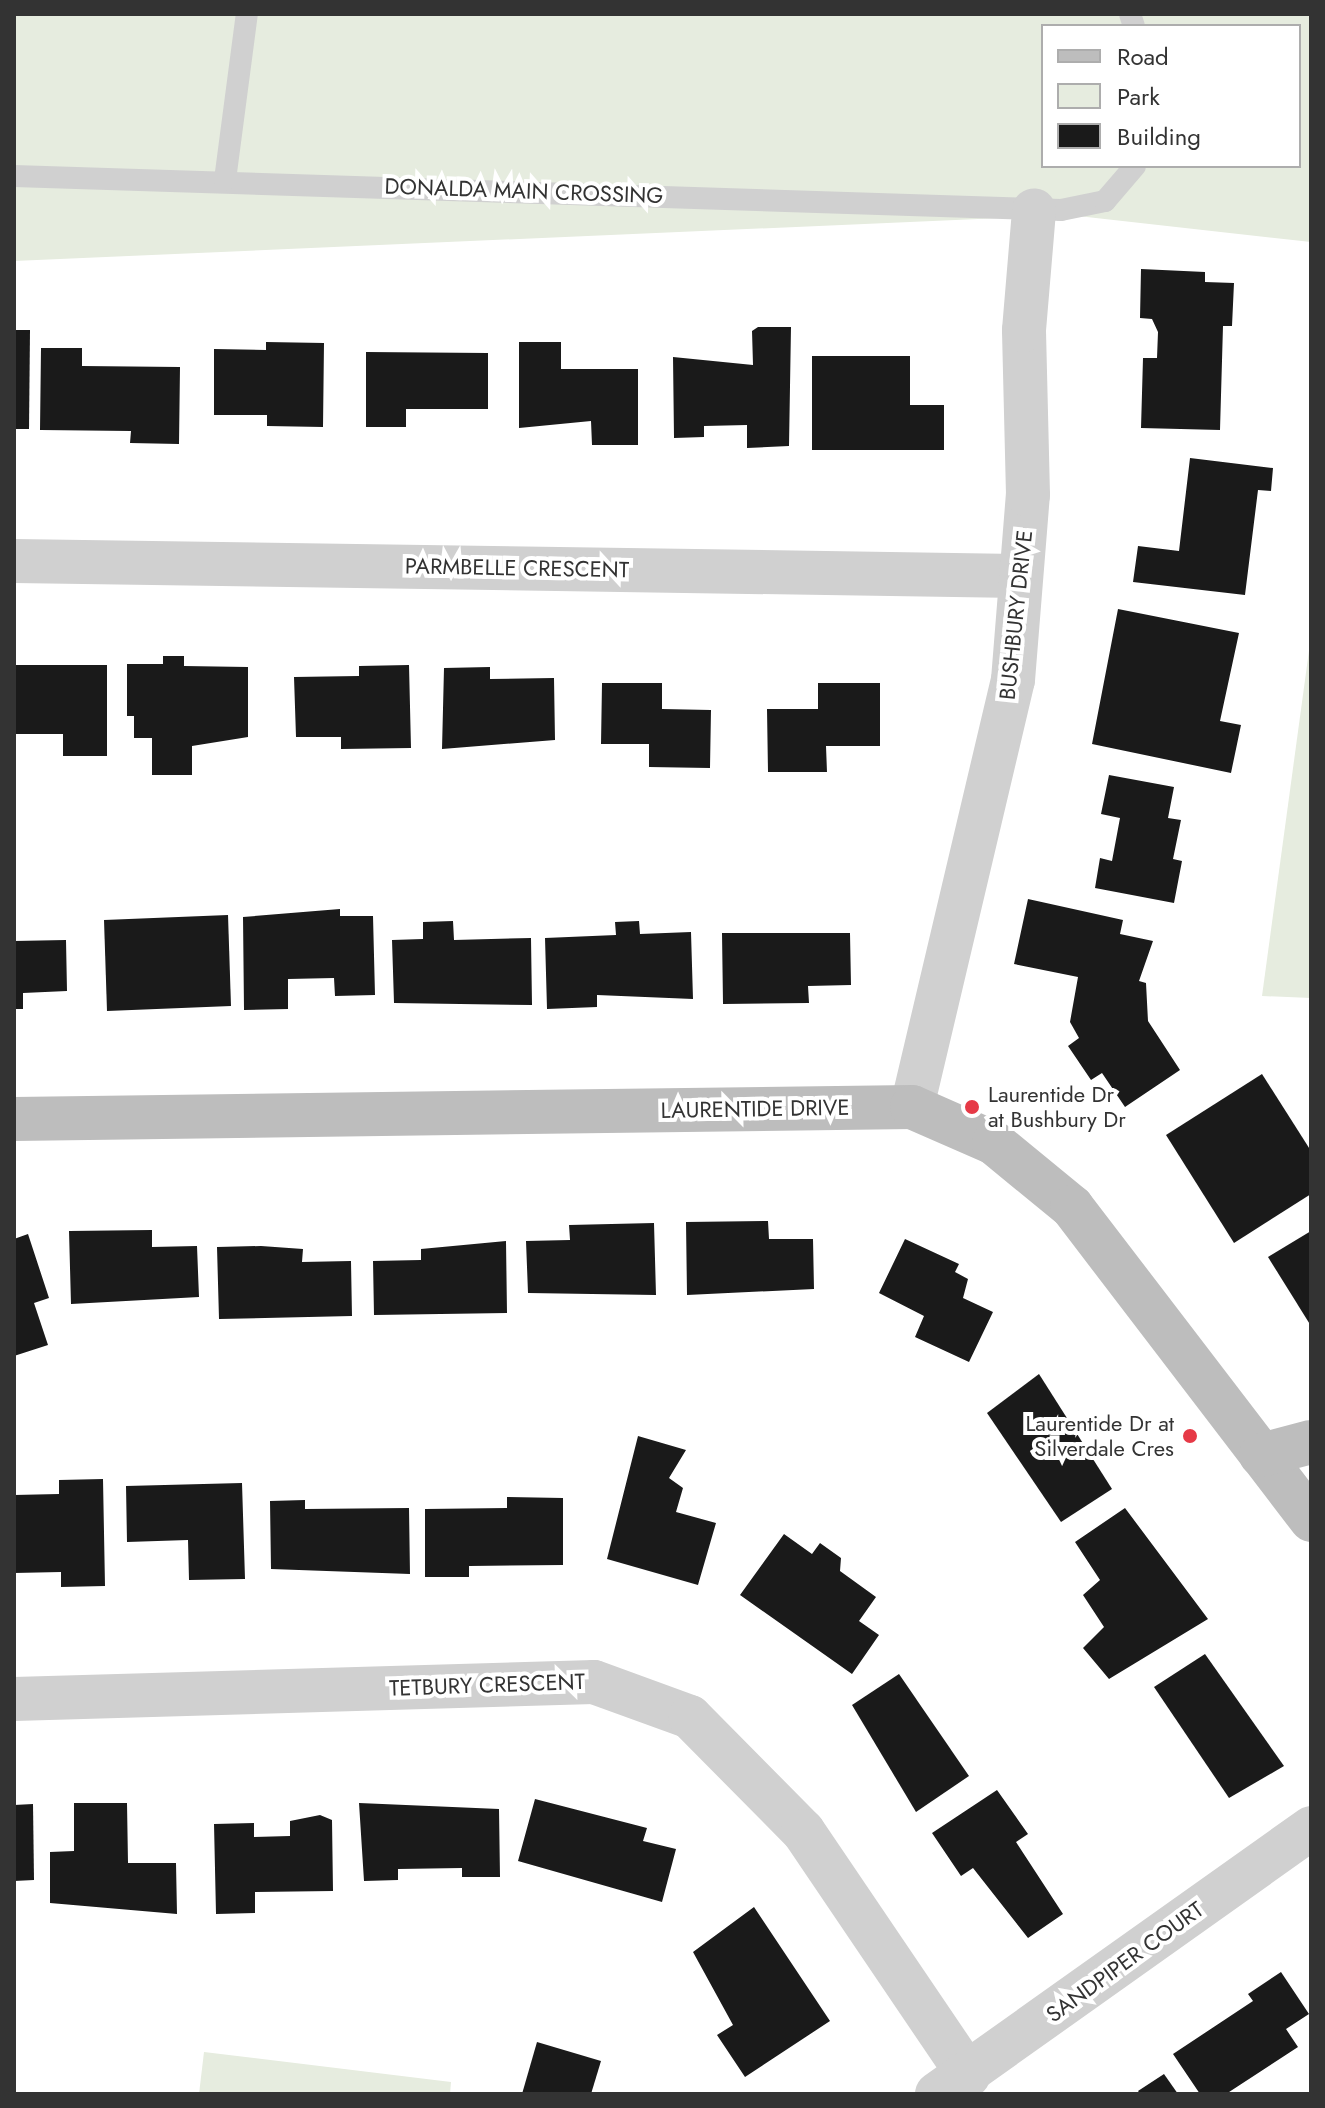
<!DOCTYPE html>
<style>
body{margin:0}
#map{position:relative;width:1325px;height:2108px;overflow:hidden;background:#fff;font-family:Jost,sans-serif}
div>[style]{position:absolute}
.green>*{inset:0;background:#e6ecdf}
.building>*{inset:0;background:#1a1a1a}
.lane>*{height:22px;margin:-11px;padding:0 11px;transform-origin:11px;border-radius:11px;background:#d0d0d0}
.street>*{height:44px;margin:-22px;padding:0 22px;transform-origin:22px;border-radius:22px;background:#d0d0d0}
.secondary>*{height:44px;margin:-22px;padding:0 22px;transform-origin:22px;border-radius:22px;background:#bdbdbd}
.dots>*{width:22px;height:22px;translate:-50% -50%;box-sizing:border-box;border:4px solid #fff;border-radius:50%}
span{translate:-50% -50%;white-space:nowrap;text-align:center;line-height:1.15;-webkit-text-stroke:8px #fff;paint-order:stroke}
.street-label{font-size:22px;color:#333}
.poi-label{font-size:22px;color:#333}
.left{translate:0 -50%;text-align:left}
.right{translate:-100% -50%;text-align:right}
.frame{position:absolute;inset:0;border:16px solid #333;pointer-events:none}
.legend{position:absolute;left:1041px;top:24px;width:260px;height:144px;box-sizing:border-box;background:#fff;border:2px solid #adadad;margin:0;padding:10px 14px;list-style:none;font-size:24px;color:#333}
.legend li{display:flex;align-items:center;gap:16px;height:40px}
.legend b{width:40px;border:2px solid #adadad}
</style>
<div id="map">
<div class="green">
<i style="clip-path:polygon(evenodd,14px 14px,1311px 14px,1311px 242px,1069px 215px,14px 261px,14px 14px,1043px 26px,1299px 26px,1299px 166px,1043px 166px,1043px 26px)"></i>
<i style="clip-path:polygon(1311px 636px,1311px 998px,1262px 996px)"></i>
<i style="clip-path:polygon(204px 2052px,451px 2082px,450px 2094px,199px 2094px)"></i>
</div>
<div class="building">
<i style="clip-path:polygon(1141px 269px,1205px 272px,1205px 282px,1234px 283px,1232px 326px,1223px 326px,1220px 430px,1141px 428px,1143px 358px,1157px 358px,1158px 332px,1152px 319px,1140px 318px)"></i>
<i style="clip-path:polygon(758px 327px,791px 327px,789px 446px,747px 448px,747px 425px,704px 426px,704px 437px,674px 438px,673px 357px,753px 365px,752px 331px)"></i>
<i style="clip-path:polygon(14px 330px,30px 330px,29px 429px,14px 429px)"></i>
<i style="clip-path:polygon(266px 342px,324px 343px,323px 427px,267px 426px,267px 415px,214px 415px,214px 349px,266px 350px)"></i>
<i style="clip-path:polygon(519px 342px,561px 342px,561px 369px,638px 369px,638px 445px,592px 445px,591px 421px,519px 428px)"></i>
<i style="clip-path:polygon(41px 348px,82px 348px,82px 366px,180px 367px,179px 444px,130px 443px,131px 431px,40px 430px)"></i>
<i style="clip-path:polygon(366px 352px,488px 353px,488px 409px,406px 409px,406px 427px,366px 427px)"></i>
<i style="clip-path:polygon(812px 356px,910px 356px,910px 405px,944px 405px,944px 450px,812px 450px)"></i>
<i style="clip-path:polygon(1190px 458px,1273px 468px,1271px 491px,1258px 490px,1245px 595px,1133px 582px,1138px 546px,1179px 551px)"></i>
<i style="clip-path:polygon(1118px 609px,1239px 633px,1220px 721px,1241px 725px,1231px 773px,1092px 744px)"></i>
<i style="clip-path:polygon(163px 656px,184px 656px,184px 666px,248px 667px,248px 737px,192px 746px,192px 775px,152px 775px,152px 738px,134px 738px,134px 716px,127px 716px,127px 664px,163px 664px)"></i>
<i style="clip-path:polygon(14px 665px,107px 665px,107px 756px,63px 756px,63px 734px,14px 734px)"></i>
<i style="clip-path:polygon(409px 665px,411px 748px,341px 749px,341px 737px,296px 737px,294px 677px,359px 676px,359px 666px)"></i>
<i style="clip-path:polygon(490px 667px,490px 679px,554px 678px,555px 740px,442px 749px,444px 668px)"></i>
<i style="clip-path:polygon(602px 683px,662px 683px,662px 709px,711px 710px,710px 768px,649px 767px,649px 744px,601px 744px)"></i>
<i style="clip-path:polygon(818px 683px,880px 683px,880px 746px,826px 746px,827px 772px,768px 772px,767px 709px,818px 709px)"></i>
<i style="clip-path:polygon(1109px 775px,1174px 787px,1168px 818px,1181px 820px,1173px 859px,1182px 861px,1174px 903px,1095px 888px,1100px 858px,1112px 861px,1120px 818px,1101px 814px)"></i>
<i style="clip-path:polygon(1028px 899px,1123px 920px,1120px 934px,1153px 941px,1139px 981px,1146px 983px,1148px 1021px,1180px 1070px,1125px 1107px,1102px 1073px,1091px 1080px,1068px 1046px,1079px 1038px,1070px 1022px,1078px 977px,1014px 964px)"></i>
<i style="clip-path:polygon(340px 909px,340px 916px,373px 916px,375px 995px,335px 996px,334px 978px,288px 979px,288px 1009px,244px 1010px,243px 917px)"></i>
<i style="clip-path:polygon(228px 915px,231px 1006px,107px 1011px,104px 920px)"></i>
<i style="clip-path:polygon(453px 921px,454px 940px,531px 938px,532px 1005px,394px 1003px,392px 940px,423px 939px,423px 922px)"></i>
<i style="clip-path:polygon(639px 921px,640px 934px,691px 932px,693px 999px,597px 995px,597px 1007px,547px 1009px,545px 938px,616px 935px,615px 922px)"></i>
<i style="clip-path:polygon(722px 933px,850px 933px,851px 985px,808px 986px,809px 1003px,723px 1004px)"></i>
<i style="clip-path:polygon(66px 940px,67px 991px,23px 993px,23px 1009px,14px 1009px,14px 941px)"></i>
<i style="clip-path:polygon(1262px 1074px,1311px 1151px,1311px 1194px,1234px 1243px,1166px 1135px)"></i>
<i style="clip-path:polygon(768px 1221px,769px 1239px,813px 1239px,814px 1289px,687px 1295px,686px 1222px)"></i>
<i style="clip-path:polygon(654px 1223px,656px 1295px,528px 1293px,526px 1241px,570px 1240px,569px 1225px)"></i>
<i style="clip-path:polygon(152px 1230px,152px 1247px,197px 1246px,199px 1297px,71px 1304px,69px 1231px)"></i>
<i style="clip-path:polygon(1311px 1231px,1311px 1326px,1268px 1257px)"></i>
<i style="clip-path:polygon(28px 1234px,49px 1298px,34px 1303px,48px 1345px,14px 1356px,14px 1239px)"></i>
<i style="clip-path:polygon(905px 1239px,959px 1264px,955px 1272px,968px 1279px,963px 1298px,993px 1312px,969px 1362px,915px 1337px,924px 1316px,879px 1293px)"></i>
<i style="clip-path:polygon(506px 1241px,507px 1313px,374px 1315px,373px 1261px,421px 1260px,421px 1249px)"></i>
<i style="clip-path:polygon(261px 1246px,303px 1249px,302px 1262px,351px 1261px,352px 1316px,219px 1319px,217px 1247px)"></i>
<i style="clip-path:polygon(1039px 1374px,1112px 1489px,1061px 1522px,987px 1413px)"></i>
<i style="clip-path:polygon(638px 1436px,686px 1450px,669px 1478px,683px 1488px,676px 1512px,716px 1523px,698px 1585px,607px 1559px)"></i>
<i style="clip-path:polygon(103px 1479px,105px 1586px,61px 1587px,61px 1572px,14px 1573px,14px 1495px,59px 1494px,59px 1480px)"></i>
<i style="clip-path:polygon(242px 1483px,245px 1579px,189px 1580px,188px 1540px,127px 1542px,126px 1486px)"></i>
<i style="clip-path:polygon(507px 1497px,563px 1498px,563px 1565px,469px 1566px,469px 1577px,425px 1577px,425px 1509px,507px 1508px)"></i>
<i style="clip-path:polygon(305px 1500px,305px 1509px,409px 1508px,410px 1574px,271px 1569px,270px 1501px)"></i>
<i style="clip-path:polygon(1125px 1508px,1208px 1619px,1109px 1679px,1083px 1648px,1104px 1627px,1083px 1595px,1100px 1580px,1075px 1542px)"></i>
<i style="clip-path:polygon(784px 1534px,812px 1554px,820px 1543px,841px 1558px,840px 1571px,876px 1597px,859px 1621px,879px 1635px,852px 1674px,740px 1595px)"></i>
<i style="clip-path:polygon(1205px 1654px,1284px 1766px,1229px 1798px,1154px 1687px)"></i>
<i style="clip-path:polygon(899px 1674px,969px 1776px,916px 1812px,852px 1705px)"></i>
<i style="clip-path:polygon(997px 1790px,1028px 1834px,1016px 1842px,1063px 1914px,1028px 1938px,973px 1868px,961px 1876px,932px 1833px)"></i>
<i style="clip-path:polygon(535px 1799px,647px 1828px,643px 1841px,676px 1849px,662px 1902px,518px 1861px)"></i>
<i style="clip-path:polygon(74px 1803px,127px 1803px,128px 1863px,176px 1863px,177px 1914px,50px 1903px,50px 1852px,74px 1851px)"></i>
<i style="clip-path:polygon(359px 1803px,499px 1809px,500px 1877px,462px 1877px,462px 1868px,398px 1869px,398px 1880px,364px 1881px)"></i>
<i style="clip-path:polygon(33px 1804px,34px 1880px,14px 1881px,14px 1805px)"></i>
<i style="clip-path:polygon(320px 1815px,332px 1820px,333px 1891px,255px 1892px,255px 1913px,216px 1914px,214px 1824px,254px 1823px,254px 1837px,290px 1836px,290px 1821px)"></i>
<i style="clip-path:polygon(754px 1907px,830px 2021px,745px 2077px,717px 2035px,733px 2025px,693px 1952px)"></i>
<i style="clip-path:polygon(1281px 1972px,1309px 2014px,1286px 2029px,1298px 2047px,1226px 2094px,1200px 2094px,1173px 2054px,1253px 2001px,1248px 1994px)"></i>
<i style="clip-path:polygon(537px 2042px,601px 2061px,591px 2094px,522px 2094px)"></i>
<i style="clip-path:polygon(1164px 2074px,1178px 2094px,1140px 2094px,1138px 2091px)"></i>
</div>
<div class="lane">
<i style="left:1130px;top:14px;width:13px;rotate:72deg"></i>
<i style="left:14px;top:176px;width:1048px;rotate:1.86deg"></i>
<i style="left:1061px;top:210px;width:45px;rotate:-11.6deg"></i>
<i style="left:1105px;top:201px;width:46px;rotate:-49.4deg"></i>
<i style="left:225px;top:180px;width:167px;rotate:-82.5deg"></i>
</div>
<div class="street">
<i style="left:14px;top:561px;width:1006px;rotate:0.85deg"></i>
<i style="left:912px;top:1107px;width:439px;rotate:-76.7deg"></i>
<i style="left:1013px;top:680px;width:186px;rotate:-85.4deg"></i>
<i style="left:1028px;top:495px;width:165px;rotate:-91.4deg"></i>
<i style="left:1024px;top:330px;width:120px;rotate:-85.2deg"></i>
<i style="left:14px;top:1699px;width:580px;rotate:-1.68deg"></i>
<i style="left:594px;top:1682px;width:102px;rotate:20deg"></i>
<i style="left:690px;top:1717px;width:161px;rotate:45.3deg"></i>
<i style="left:803px;top:1831px;width:295px;rotate:55.9deg"></i>
<i style="left:937px;top:2094px;width:459px;rotate:-35.4deg"></i>
</div>
<div class="secondary">
<i style="left:14px;top:1119px;width:898px;rotate:-0.77deg"></i>
<i style="left:912px;top:1107px;width:90px;rotate:23.7deg"></i>
<i style="left:994px;top:1143px;width:101px;rotate:39.4deg"></i>
<i style="left:1072px;top:1207px;width:394px;rotate:52.6deg"></i>
<i style="left:1261px;top:1455px;width:52px;rotate:-14.6deg"></i>
</div>
<div class="dots">
<i style="left:972px;top:1107px;background:#e63946"></i>
<i style="left:1190px;top:1436px;background:#e63946"></i>
</div>
<div class="street-label">
<span style="left:524px;top:191px;rotate:2deg">DONALDA MAIN CROSSING</span>
<span style="left:517px;top:568px;rotate:1deg">PARMBELLE CRESCENT</span>
<span style="left:1016px;top:615px;rotate:-84deg">BUSHBURY DRIVE</span>
<span style="left:755px;top:1109px;rotate:-1deg">LAURENTIDE DRIVE</span>
<span style="left:487px;top:1685px;rotate:-2deg">TETBURY CRESCENT</span>
<span style="left:1125px;top:1962px;rotate:-36deg">SANDPIPER COURT</span>
</div>
<div class="poi-label">
<span class="left" style="left:988px;top:1107px">Laurentide Dr<br>at Bushbury Dr</span>
<span class="right" style="left:1174px;top:1436px">Laurentide Dr at<br>Silverdale Cres</span>
</div>
<div class="frame"></div>
<ul class="legend">
<li><b style="height:10px;background:#bdbdbd"></b>Road</li>
<li><b style="height:22px;background:#e6ecdf"></b>Park</li>
<li><b style="height:22px;background:#1a1a1a"></b>Building</li>
</ul>
</div>
